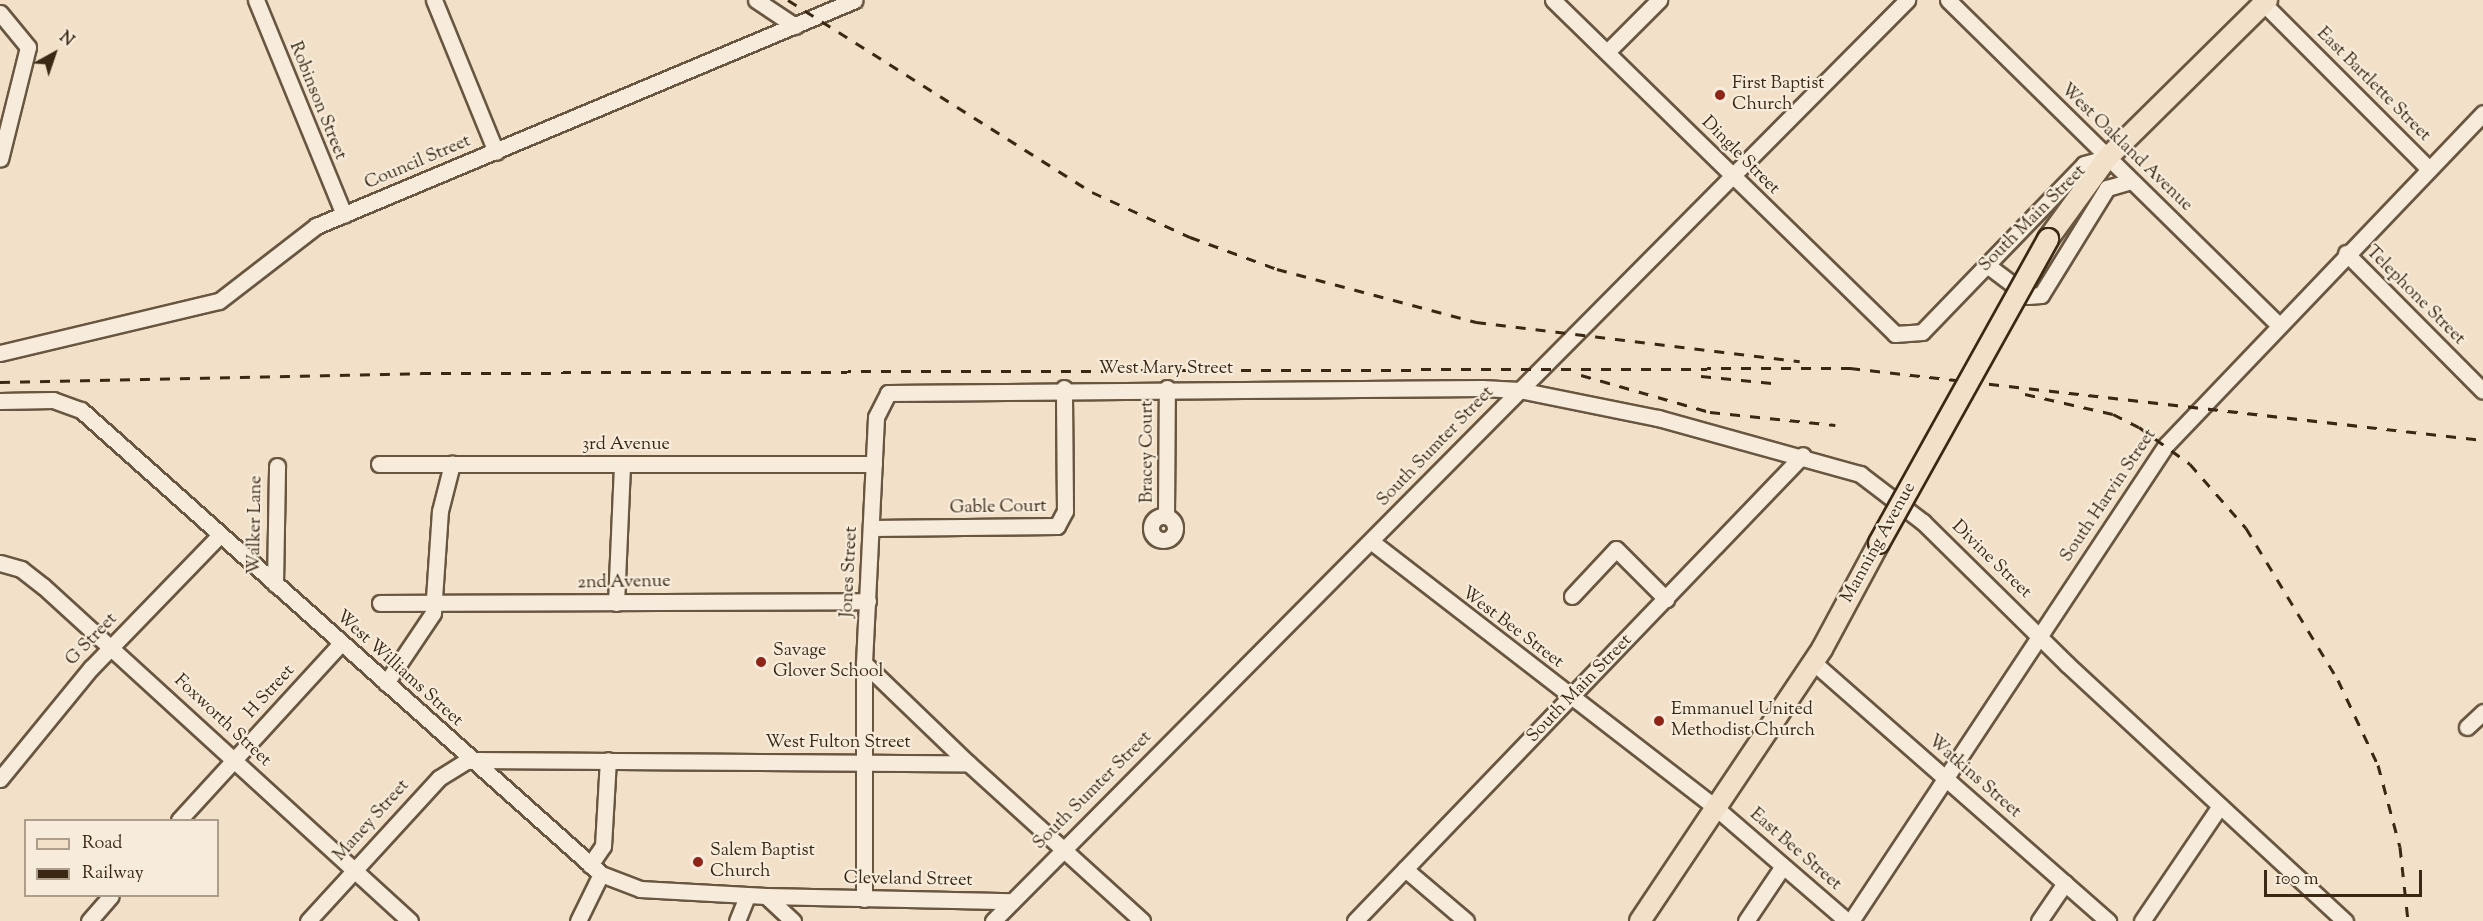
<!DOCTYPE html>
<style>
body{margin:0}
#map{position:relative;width:2483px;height:921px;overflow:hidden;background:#f2e1c8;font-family:"Sorts Mill Goudy",serif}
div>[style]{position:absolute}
.roads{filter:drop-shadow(2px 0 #695641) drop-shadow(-2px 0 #695641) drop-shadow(0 2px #695641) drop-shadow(0 -2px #695641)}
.minor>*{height:15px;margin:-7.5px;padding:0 7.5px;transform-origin:7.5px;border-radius:7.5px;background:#f7ecdb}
.minor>.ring{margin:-7.5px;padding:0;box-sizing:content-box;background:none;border:15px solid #f7ecdb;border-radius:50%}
.major>*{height:20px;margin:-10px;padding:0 10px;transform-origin:10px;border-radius:10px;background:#f2e1c8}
.rail>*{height:3px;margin-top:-1.5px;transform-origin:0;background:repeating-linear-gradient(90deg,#3b2814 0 10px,transparent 0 20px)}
.bridges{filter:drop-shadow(2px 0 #3b2814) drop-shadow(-2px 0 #3b2814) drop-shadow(0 2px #3b2814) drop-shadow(0 -2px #3b2814)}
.major-bridge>*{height:20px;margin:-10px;padding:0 10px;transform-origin:10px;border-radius:10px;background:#f2e1c8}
.dots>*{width:16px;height:16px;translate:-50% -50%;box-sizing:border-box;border:3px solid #f7ecdb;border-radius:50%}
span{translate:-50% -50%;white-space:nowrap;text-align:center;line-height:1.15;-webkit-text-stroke:4.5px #f7ecdb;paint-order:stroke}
.poi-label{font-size:18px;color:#3b2814}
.left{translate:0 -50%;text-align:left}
.street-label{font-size:18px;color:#3b2814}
.legend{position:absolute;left:24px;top:819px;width:195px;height:78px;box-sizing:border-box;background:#f7ecdb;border:2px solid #ac9e8b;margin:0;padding:8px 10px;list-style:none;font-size:18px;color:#3b2814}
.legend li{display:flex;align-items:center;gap:12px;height:30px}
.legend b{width:30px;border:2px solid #ac9e8b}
.north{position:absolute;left:24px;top:24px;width:60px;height:60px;-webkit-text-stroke:4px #f7ecdb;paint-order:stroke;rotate:40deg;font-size:16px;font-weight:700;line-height:24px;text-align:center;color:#3b2814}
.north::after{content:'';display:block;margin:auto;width:21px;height:27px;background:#3b2814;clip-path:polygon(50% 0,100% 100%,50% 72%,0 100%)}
.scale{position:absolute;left:2264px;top:870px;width:158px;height:27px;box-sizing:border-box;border:3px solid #3b2814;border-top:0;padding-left:8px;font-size:18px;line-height:21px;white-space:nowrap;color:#3b2814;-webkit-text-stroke:4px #f7ecdb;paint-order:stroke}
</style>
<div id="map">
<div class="roads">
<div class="minor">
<i style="left:256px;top:0;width:232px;rotate:67.7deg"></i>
<i style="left:434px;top:0;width:164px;rotate:67.8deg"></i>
<i style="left:756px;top:0;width:47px;rotate:33.7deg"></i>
<i style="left:1553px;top:0;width:478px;rotate:44.3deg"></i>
<i style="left:1895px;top:334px;width:27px;rotate:-4deg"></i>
<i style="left:1922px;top:332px;width:233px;rotate:-46deg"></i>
<i style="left:2084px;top:164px;width:24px;rotate:-15deg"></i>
<i style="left:1948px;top:0;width:461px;rotate:44.5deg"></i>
<i style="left:2260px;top:0;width:238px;rotate:45deg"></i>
<i style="left:0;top:13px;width:44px;rotate:50.5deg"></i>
<i style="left:28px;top:47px;width:115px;rotate:104deg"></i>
<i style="left:1607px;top:52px;width:74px;rotate:-45deg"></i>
<i style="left:2346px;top:253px;width:194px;rotate:45.2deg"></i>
<i style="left:1987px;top:265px;width:51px;rotate:37.1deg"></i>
<i style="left:2028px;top:296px;width:13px;rotate:-4deg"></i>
<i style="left:2041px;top:295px;width:126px;rotate:-58.3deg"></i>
<i style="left:2107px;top:188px;width:25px;rotate:-16deg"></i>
<i style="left:0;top:353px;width:225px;rotate:-13.4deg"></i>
<i style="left:219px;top:301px;width:123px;rotate:-37.7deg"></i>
<i style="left:316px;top:226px;width:584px;rotate:-22.75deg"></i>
<i style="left:0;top:401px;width:53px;rotate:-1.1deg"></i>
<i style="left:53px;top:400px;width:30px;rotate:20deg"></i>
<i style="left:81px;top:410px;width:697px;rotate:41.74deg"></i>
<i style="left:601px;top:874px;width:42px;rotate:21deg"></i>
<i style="left:640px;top:889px;width:126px;rotate:3.2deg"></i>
<i style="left:766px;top:896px;width:37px;rotate:43deg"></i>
<i style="left:379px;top:464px;width:495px"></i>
<i style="left:1166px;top:516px;width:128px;rotate:-89.6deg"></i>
<i class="ring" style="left:1151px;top:516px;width:9px;height:9px"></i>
<i style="left:871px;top:528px;width:186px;rotate:-0.6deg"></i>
<i style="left:1057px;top:526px;width:17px;rotate:-62deg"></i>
<i style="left:1065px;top:511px;width:123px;rotate:-90.5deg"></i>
<i style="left:1372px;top:542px;width:435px;rotate:37.7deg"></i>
<i style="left:1716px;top:808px;width:173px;rotate:40.8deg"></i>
<i style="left:0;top:563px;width:22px;rotate:16deg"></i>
<i style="left:21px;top:569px;width:28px;rotate:38deg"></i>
<i style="left:43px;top:586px;width:497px;rotate:42.4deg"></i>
<i style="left:275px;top:584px;width:118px;rotate:-89deg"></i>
<i style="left:1572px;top:596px;width:64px;rotate:-46.9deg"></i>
<i style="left:1616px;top:549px;width:71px;rotate:45deg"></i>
<i style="left:380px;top:603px;width:488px;rotate:-0.2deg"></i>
<i style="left:616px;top:603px;width:139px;rotate:-87.5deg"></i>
<i style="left:1813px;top:662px;width:393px;rotate:41.3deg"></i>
<i style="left:864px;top:663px;width:144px;rotate:43.9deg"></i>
<i style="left:386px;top:683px;width:84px;rotate:-56.1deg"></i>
<i style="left:433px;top:613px;width:102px;rotate:-86.1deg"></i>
<i style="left:440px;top:511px;width:49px;rotate:-75.7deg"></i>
<i style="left:2467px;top:727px;width:22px;rotate:-43deg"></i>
<i style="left:0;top:779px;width:144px;rotate:-50.7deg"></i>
<i style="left:91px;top:668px;width:185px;rotate:-45.9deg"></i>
<i style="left:179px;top:820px;width:240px;rotate:-47.5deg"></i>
<i style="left:590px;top:865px;width:23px;rotate:-56deg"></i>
<i style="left:603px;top:846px;width:86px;rotate:-86.7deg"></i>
<i style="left:1405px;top:869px;width:80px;rotate:40.4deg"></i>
<i style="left:766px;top:896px;width:246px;rotate:1.2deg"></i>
<i style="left:864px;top:899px;width:236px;rotate:-90deg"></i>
<i style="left:864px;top:663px;width:246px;rotate:-87.2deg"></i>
<i style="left:876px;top:417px;width:27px;rotate:-63deg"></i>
<i style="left:888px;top:393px;width:594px;rotate:-0.48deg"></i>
<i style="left:1482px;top:388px;width:37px;rotate:3deg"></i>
<i style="left:1519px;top:390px;width:142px;rotate:11.4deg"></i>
<i style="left:1658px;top:418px;width:210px;rotate:15.5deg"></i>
<i style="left:1860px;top:474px;width:79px;rotate:37.3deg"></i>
<i style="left:1923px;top:522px;width:202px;rotate:44.6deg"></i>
<i style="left:2067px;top:664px;width:379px;rotate:42.8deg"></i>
<i style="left:89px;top:921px;width:33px;rotate:-49deg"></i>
<i style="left:308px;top:921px;width:194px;rotate:-47.5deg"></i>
<i style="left:439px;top:778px;width:32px;rotate:-32deg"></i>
<i style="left:466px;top:761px;width:14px;rotate:-4deg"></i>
<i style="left:480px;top:760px;width:488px;rotate:0.4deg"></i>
<i style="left:968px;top:763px;width:235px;rotate:42.2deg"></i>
<i style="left:578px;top:921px;width:52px;rotate:-63.9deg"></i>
<i style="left:737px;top:921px;width:27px;rotate:-68deg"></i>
<i style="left:993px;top:921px;width:1298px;rotate:-45.22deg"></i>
<i style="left:1355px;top:921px;width:646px;rotate:-46.13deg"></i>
<i style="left:1746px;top:921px;width:66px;rotate:-56.1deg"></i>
<i style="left:1851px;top:921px;width:571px;rotate:-56.5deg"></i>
<i style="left:2166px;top:445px;width:459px;rotate:-46.3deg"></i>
<i style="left:2039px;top:921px;width:46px;rotate:-55.6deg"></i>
<i style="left:2142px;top:921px;width:139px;rotate:-55.9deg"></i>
</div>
<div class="major">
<i style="left:2048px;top:239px;width:100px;rotate:-53.9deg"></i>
<i style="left:2107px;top:158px;width:225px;rotate:-44.6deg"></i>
<i style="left:1640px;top:921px;width:327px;rotate:-56.2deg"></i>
<i style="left:1822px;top:649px;width:120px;rotate:-61.7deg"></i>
</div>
</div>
<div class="rail">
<i style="left:788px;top:0;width:360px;rotate:32.3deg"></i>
<i style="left:1092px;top:192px;width:108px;rotate:24.7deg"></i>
<i style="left:1190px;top:237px;width:93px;rotate:20.2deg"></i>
<i style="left:1277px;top:269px;width:206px;rotate:14.9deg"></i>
<i style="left:1476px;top:322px;width:326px;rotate:6.9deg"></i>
<i style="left:1850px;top:368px;width:637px;rotate:6.49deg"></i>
<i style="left:1581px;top:375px;width:134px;rotate:16deg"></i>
<i style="left:1710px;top:412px;width:126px;rotate:5.9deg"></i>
<i style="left:1701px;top:376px;width:71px;rotate:5.6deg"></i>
<i style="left:0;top:382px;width:421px;rotate:-1.2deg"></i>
<i style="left:421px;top:373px;width:1435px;rotate:-0.2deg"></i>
<i style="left:2025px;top:394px;width:90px;rotate:12.8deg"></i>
<i style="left:2113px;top:414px;width:29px;rotate:27deg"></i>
<i style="left:2139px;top:427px;width:63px;rotate:36deg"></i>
<i style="left:2190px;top:464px;width:85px;rotate:48.8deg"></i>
<i style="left:2246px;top:528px;width:178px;rotate:58.8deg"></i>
<i style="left:2338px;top:680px;width:94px;rotate:64.8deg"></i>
<i style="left:2378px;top:765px;width:85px;rotate:75deg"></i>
<i style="left:2400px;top:847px;width:74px;rotate:83.8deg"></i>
</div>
<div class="bridges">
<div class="major-bridge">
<i style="left:1879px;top:543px;width:348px;rotate:-60.9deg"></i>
</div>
</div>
<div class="dots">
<i style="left:1720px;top:95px;background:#8f2418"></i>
<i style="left:761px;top:662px;background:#8f2418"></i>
<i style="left:1659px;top:721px;background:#8f2418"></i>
<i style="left:698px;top:862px;background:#8f2418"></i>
</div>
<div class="poi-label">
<span class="left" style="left:1732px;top:95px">First Baptist<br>Church</span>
<span class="left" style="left:773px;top:662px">Savage<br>Glover School</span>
<span class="left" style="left:1671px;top:721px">Emmanuel United<br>Methodist Church</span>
<span class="left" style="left:710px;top:862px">Salem Baptist<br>Church</span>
</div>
<div class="street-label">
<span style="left:2373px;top:85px;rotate:45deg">East Bartlette Street</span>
<span style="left:317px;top:101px;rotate:68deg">Robinson Street</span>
<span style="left:2126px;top:148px;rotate:44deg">West Oakland Avenue</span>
<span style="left:1740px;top:156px;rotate:45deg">Dingle Street</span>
<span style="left:418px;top:163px;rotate:-23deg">Council Street</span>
<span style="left:2033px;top:219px;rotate:-45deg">South Main Street</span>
<span style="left:2415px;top:296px;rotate:45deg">Telephone Street</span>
<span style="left:1166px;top:369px">West Mary Street</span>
<span style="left:626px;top:445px">3rd Avenue</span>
<span style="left:1436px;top:447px;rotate:-46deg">South Sumter Street</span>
<span style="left:1148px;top:452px;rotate:-90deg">Bracey Court</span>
<span style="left:2109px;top:496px;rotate:-56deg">South Harvin Street</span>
<span style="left:998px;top:508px;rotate:-1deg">Gable Court</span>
<span style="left:256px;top:525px;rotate:-89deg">Walker Lane</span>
<span style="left:1879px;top:543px;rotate:-61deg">Manning Avenue</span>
<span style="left:1991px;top:560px;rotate:44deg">Divine Street</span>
<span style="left:850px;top:572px;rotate:-87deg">Jones Street</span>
<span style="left:624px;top:583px;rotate:-1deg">2nd Avenue</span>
<span style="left:1512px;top:628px;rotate:37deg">West Bee Street</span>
<span style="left:92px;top:640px;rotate:-46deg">G Street</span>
<span style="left:399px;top:669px;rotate:42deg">West Williams Street</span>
<span style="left:1580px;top:689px;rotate:-46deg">South Main Street</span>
<span style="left:270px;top:692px;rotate:-48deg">H Street</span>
<span style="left:222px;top:721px;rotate:43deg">Foxworth Street</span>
<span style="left:838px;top:743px">West Fulton Street</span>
<span style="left:1974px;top:777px;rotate:41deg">Watkins Street</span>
<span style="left:1093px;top:791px;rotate:-45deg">South Sumter Street</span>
<span style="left:372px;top:821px;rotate:-48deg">Maney Street</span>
<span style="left:1795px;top:850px;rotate:41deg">East Bee Street</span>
<span style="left:908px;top:880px;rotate:1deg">Cleveland Street</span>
</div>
<ul class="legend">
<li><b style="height:8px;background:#f2e1c8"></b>Road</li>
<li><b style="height:8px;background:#3b2814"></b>Railway</li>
</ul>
<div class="north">N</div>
<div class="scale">100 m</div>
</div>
